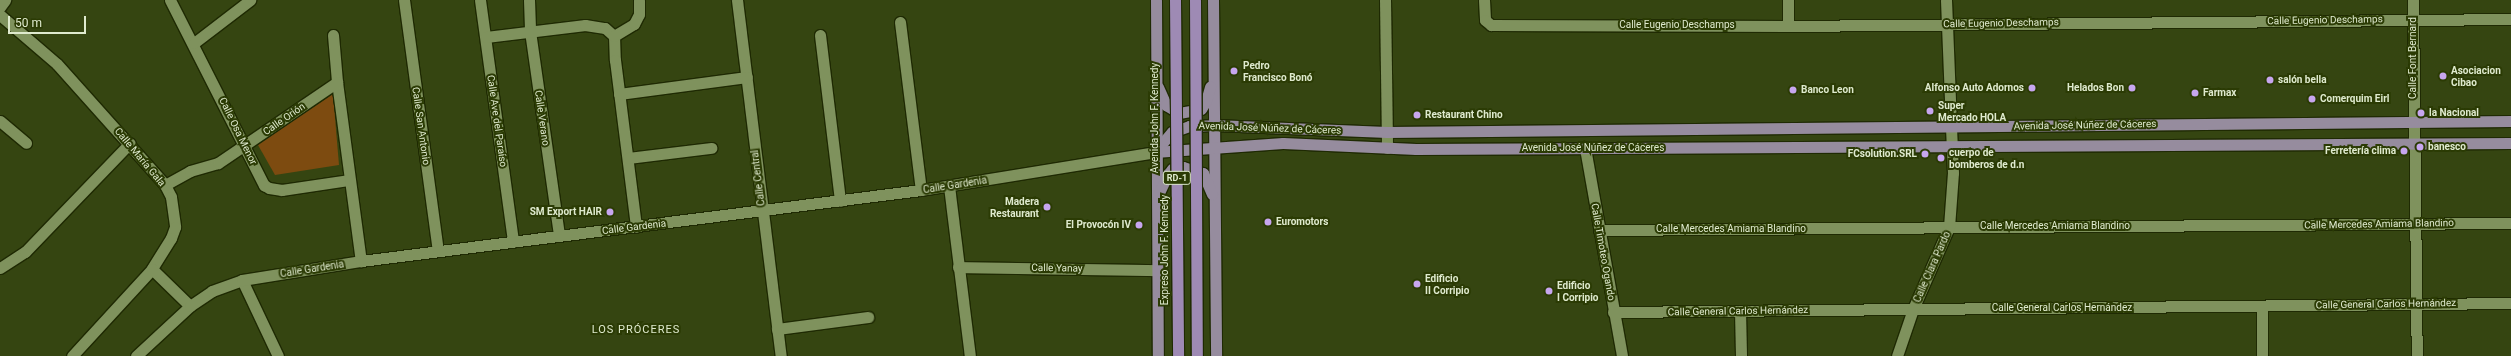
<!DOCTYPE html>
<meta charset="utf-8">
<style>
body{margin:0}
#map{position:relative;width:2511px;height:356px;overflow:hidden;background:#354511;font-family:Roboto,sans-serif}
div>[style]{position:absolute}
.green>*{inset:0;background:#7d4b10}
.roads{filter:drop-shadow(1px 0 #1f2a03) drop-shadow(-1px 0 #1f2a03) drop-shadow(0 1px #1f2a03) drop-shadow(0 -1px #1f2a03)}
.minor>*{height:11px;margin:-5.5px;padding:0 5.5px;transform-origin:5.5px;border-radius:5.5px;background:#7f925d}
.tertiary>*{height:11px;margin:-5.5px;padding:0 5.5px;transform-origin:5.5px;border-radius:5.5px;background:#7f925d}
.primary>*{height:11px;margin:-5.5px;padding:0 5.5px;transform-origin:5.5px;border-radius:5.5px;background:#968c9e}
.bridges{filter:drop-shadow(1px 0 #1f2a03) drop-shadow(-1px 0 #1f2a03) drop-shadow(0 1px #1f2a03) drop-shadow(0 -1px #1f2a03)}
.trunk-bridge>*{height:11px;margin:-5.5px;padding:0 5.5px;transform-origin:5.5px;border-radius:5.5px;background:#9e8ab4}
.dots>*{width:11px;height:11px;translate:-50% -50%;box-sizing:border-box;border:2px solid #2b3b04;border-radius:50%}
span{translate:-50% -50%;white-space:nowrap;text-align:center;line-height:1.15;-webkit-text-stroke:4px #2b3b04;paint-order:stroke}
.shield-label span{padding:1px 3px;background:#2b3b04;border:1px solid;border-radius:3px;-webkit-text-stroke-width:0}
.shield-label{font-size:9px;color:#dfeace;font-weight:700}
.street-label{font-size:10px;color:#dfeace}
.poi-label{font-size:10px;color:#dfeace;font-weight:700}
.left{translate:0 -50%;text-align:left}
.right{translate:-100% -50%;text-align:right}
.neighbourhood-label{font-size:11px;color:#dfeace;letter-spacing:1px}
.scale{position:absolute;left:8px;top:16px;width:78px;height:18px;box-sizing:border-box;border:2px solid #dfeace;border-top:0;padding-left:5px;font-size:12px;line-height:14px;white-space:nowrap;color:#dfeace;-webkit-text-stroke:3px #2b3b04;paint-order:stroke}
</style>
<div id="map">
<div class="green">
<i style="clip-path:polygon(333px 94px,339px 165px,275px 175px,258px 145px)"></i>
</div>
<div class="roads">
<div class="minor">
<i style="left:170px;top:0;width:208px;rotate:63.1deg"></i>
<i style="left:264px;top:185px;width:6px;rotate:31deg"></i>
<i style="left:269px;top:188px;width:13px;rotate:9deg"></i>
<i style="left:282px;top:190px;width:68px;rotate:-8.5deg"></i>
<i style="left:404px;top:0;width:253px;rotate:82.3deg"></i>
<i style="left:480px;top:0;width:244px;rotate:82.2deg"></i>
<i style="left:529px;top:0;width:31px;rotate:88deg"></i>
<i style="left:530px;top:31px;width:207px;rotate:81.9deg"></i>
<i style="left:737px;top:0;width:359px;rotate:83deg"></i>
<i style="left:1385px;top:0;width:148px;rotate:89.2deg"></i>
<i style="left:1484px;top:0;width:20px;rotate:87deg"></i>
<i style="left:1485px;top:20px;width:8px;rotate:40deg"></i>
<i style="left:1491px;top:25px;width:297px;rotate:0.2deg"></i>
<i style="left:1788px;top:26px;width:723px;rotate:-0.55deg"></i>
<i style="left:1788px;top:0;width:26px;rotate:90deg"></i>
<i style="left:2413px;top:0;width:356px;rotate:89.4deg"></i>
<i style="left:0;top:7px;width:9px;rotate:-54deg"></i>
<i style="left:0;top:15px;width:75px;rotate:40.7deg"></i>
<i style="left:57px;top:64px;width:162px;rotate:48.2deg"></i>
<i style="left:165px;top:185px;width:13px;rotate:63deg"></i>
<i style="left:171px;top:197px;width:30px;rotate:82deg"></i>
<i style="left:175px;top:227px;width:12px;rotate:110deg"></i>
<i style="left:171px;top:238px;width:36px;rotate:122deg"></i>
<i style="left:152px;top:269px;width:118px;rotate:132.6deg"></i>
<i style="left:900px;top:22px;width:169px;rotate:82.9deg"></i>
<i style="left:333px;top:35px;width:47px;rotate:85.1deg"></i>
<i style="left:337px;top:82px;width:181px;rotate:82.4deg"></i>
<i style="left:820px;top:35px;width:167px;rotate:83.1deg"></i>
<i style="left:614px;top:36px;width:24px;rotate:88deg"></i>
<i style="left:615px;top:60px;width:168px;rotate:82.8deg"></i>
<i style="left:486px;top:37px;width:100px;rotate:-6.9deg"></i>
<i style="left:585px;top:25px;width:20px;rotate:9deg"></i>
<i style="left:605px;top:28px;width:12px;rotate:42deg"></i>
<i style="left:614px;top:36px;width:23px;rotate:-31deg"></i>
<i style="left:634px;top:24px;width:11px;rotate:-63deg"></i>
<i style="left:639px;top:14px;width:14px;rotate:-90deg"></i>
<i style="left:194px;top:43px;width:71px;rotate:-37.5deg"></i>
<i style="left:619px;top:94px;width:129px;rotate:-7.6deg"></i>
<i style="left:0;top:121px;width:34px;rotate:40deg"></i>
<i style="left:1585px;top:148px;width:211px;rotate:79.9deg"></i>
<i style="left:628px;top:158px;width:84px;rotate:-6.9deg"></i>
<i style="left:165px;top:185px;width:29px;rotate:-29deg"></i>
<i style="left:190px;top:171px;width:29px;rotate:-16deg"></i>
<i style="left:218px;top:163px;width:144px;rotate:-34.2deg"></i>
<i style="left:949px;top:186px;width:171px;rotate:83deg"></i>
<i style="left:1599px;top:230px;width:912px;rotate:-0.44deg"></i>
<i style="left:958px;top:267px;width:199px;rotate:0.9deg"></i>
<i style="left:0;top:268px;width:30px;rotate:-33deg"></i>
<i style="left:25px;top:252px;width:151px;rotate:-46.1deg"></i>
<i style="left:152px;top:269px;width:53px;rotate:44.2deg"></i>
<i style="left:242px;top:280px;width:84px;rotate:64.7deg"></i>
<i style="left:2262px;top:306px;width:50px;rotate:90deg"></i>
<i style="left:1740px;top:311px;width:45px;rotate:88.7deg"></i>
<i style="left:1613px;top:312px;width:898px;rotate:-0.57deg"></i>
<i style="left:777px;top:329px;width:92px;rotate:-7.5deg"></i>
<i style="left:136px;top:356px;width:74px;rotate:-42.8deg"></i>
<i style="left:190px;top:306px;width:27px;rotate:-34deg"></i>
<i style="left:212px;top:291px;width:32px;rotate:-20deg"></i>
<i style="left:242px;top:280px;width:121px;rotate:-9.1deg"></i>
<i style="left:361px;top:261px;width:564px;rotate:-7.23deg"></i>
<i style="left:921px;top:190px;width:237px;rotate:-9.2deg"></i>
<i style="left:1897px;top:356px;width:50px;rotate:-71.2deg"></i>
<i style="left:1913px;top:309px;width:90px;rotate:-66.3deg"></i>
<i style="left:1949px;top:227px;width:54px;rotate:-85.8deg"></i>
<i style="left:1953px;top:173px;width:46px;rotate:-92.5deg"></i>
</div>
<div class="tertiary">
<i style="left:1946px;top:0;width:127px;rotate:87.7deg"></i>
</div>
<div class="primary">
<i style="left:1156px;top:0;width:356px;rotate:89.7deg"></i>
<i style="left:1213px;top:0;width:356px;rotate:89.5deg"></i>
<i style="left:1158px;top:87px;width:20px;rotate:66deg"></i>
<i style="left:1166px;top:105px;width:15px;rotate:32deg"></i>
<i style="left:1179px;top:113px;width:22px;rotate:-10deg"></i>
<i style="left:1201px;top:109px;width:9px;rotate:-58deg"></i>
<i style="left:1206px;top:101px;width:15px;rotate:-74deg"></i>
<i style="left:1155px;top:152px;width:26px;rotate:-50deg"></i>
<i style="left:1172px;top:132px;width:18px;rotate:-19deg"></i>
<i style="left:1189px;top:126px;width:25px;rotate:-2deg"></i>
<i style="left:1214px;top:125px;width:173px;rotate:2.3deg"></i>
<i style="left:1387px;top:132px;width:1124px;rotate:-0.56deg"></i>
<i style="left:1155px;top:152px;width:128px;rotate:-4deg"></i>
<i style="left:1283px;top:143px;width:133px;rotate:2.6deg"></i>
<i style="left:1416px;top:149px;width:1095px;rotate:-0.31deg"></i>
<i style="left:1158px;top:195px;width:23px;rotate:-65deg"></i>
<i style="left:1168px;top:174px;width:6px;rotate:-51deg"></i>
<i style="left:1172px;top:169px;width:11px;rotate:-10deg"></i>
<i style="left:1183px;top:167px;width:21px;rotate:17deg"></i>
<i style="left:1203px;top:173px;width:23px;rotate:67deg"></i>
</div>
</div>
<div class="bridges">
<div class="trunk-bridge">
<i style="left:1175px;top:0;width:356px;rotate:89.5deg"></i>
<i style="left:1195px;top:0;width:356px;rotate:89.7deg"></i>
</div>
</div>
<div class="dots">
<i style="left:1234px;top:71px;background:#c7a6ef"></i>
<i style="left:2443px;top:76px;background:#c7a6ef"></i>
<i style="left:2270px;top:80px;background:#c7a6ef"></i>
<i style="left:2032px;top:88px;background:#c7a6ef"></i>
<i style="left:2132px;top:88px;background:#c7a6ef"></i>
<i style="left:1793px;top:90px;background:#c7a6ef"></i>
<i style="left:2195px;top:93px;background:#c7a6ef"></i>
<i style="left:2312px;top:99px;background:#c7a6ef"></i>
<i style="left:1930px;top:111px;background:#c7a6ef"></i>
<i style="left:2421px;top:113px;background:#c7a6ef"></i>
<i style="left:1417px;top:115px;background:#c7a6ef"></i>
<i style="left:2420px;top:147px;background:#c7a6ef"></i>
<i style="left:2404px;top:151px;background:#c7a6ef"></i>
<i style="left:1925px;top:154px;background:#c7a6ef"></i>
<i style="left:1941px;top:158px;background:#c7a6ef"></i>
<i style="left:1047px;top:207px;background:#c7a6ef"></i>
<i style="left:610px;top:212px;background:#c7a6ef"></i>
<i style="left:1268px;top:222px;background:#c7a6ef"></i>
<i style="left:1139px;top:225px;background:#c7a6ef"></i>
<i style="left:1417px;top:284px;background:#c7a6ef"></i>
<i style="left:1549px;top:291px;background:#c7a6ef"></i>
</div>
<div class="shield-label">
<span style="left:1177px;top:178px">RD-1</span>
</div>
<div class="street-label">
<span style="left:2325px;top:20px;rotate:-1deg">Calle Eugenio Deschamps</span>
<span style="left:2001px;top:23px;rotate:-1deg">Calle Eugenio Deschamps</span>
<span style="left:1677px;top:25px">Calle Eugenio Deschamps</span>
<span style="left:2413px;top:58px;rotate:-90deg">Calle Font Bernard</span>
<span style="left:542px;top:118px;rotate:82deg">Calle Verano</span>
<span style="left:1155px;top:118px;rotate:-90deg">Avenida John F. Kennedy</span>
<span style="left:284px;top:119px;rotate:-35deg">Calle Orión</span>
<span style="left:497px;top:121px;rotate:82deg">Calle Ave del Paraíso</span>
<span style="left:2085px;top:125px;rotate:-1deg">Avenida José Núñez de Cáceres</span>
<span style="left:421px;top:126px;rotate:82deg">Calle San Antonio</span>
<span style="left:1270px;top:128px;rotate:2deg">Avenida José Núñez de Cáceres</span>
<span style="left:238px;top:131px;rotate:64deg">Calle Osa Menor</span>
<span style="left:1593px;top:148px">Avenida José Núñez de Cáceres</span>
<span style="left:140px;top:157px;rotate:50deg">Calle María Gala</span>
<span style="left:758px;top:178px;rotate:-97deg">Calle Central</span>
<span style="left:955px;top:185px;rotate:-9deg">Calle Gardenia</span>
<span style="left:2379px;top:224px;rotate:-1deg">Calle Mercedes Amiama Blandino</span>
<span style="left:2055px;top:226px">Calle Mercedes Amiama Blandino</span>
<span style="left:634px;top:227px;rotate:-7deg">Calle Gardenia</span>
<span style="left:1731px;top:229px">Calle Mercedes Amiama Blandino</span>
<span style="left:1165px;top:250px;rotate:-90deg">Expreso John F. Kennedy</span>
<span style="left:1603px;top:252px;rotate:80deg">Calle Timoteo Ogando</span>
<span style="left:1932px;top:267px;rotate:-66deg">Calle Clara Pardo</span>
<span style="left:1057px;top:268px;rotate:1deg">Calle Yanay</span>
<span style="left:312px;top:269px;rotate:-9deg">Calle Gardenia</span>
<span style="left:2386px;top:304px;rotate:-1deg">Calle General Carlos Hernández</span>
<span style="left:2062px;top:308px">Calle General Carlos Hernández</span>
<span style="left:1738px;top:311px;rotate:-1deg">Calle General Carlos Hernández</span>
</div>
<div class="poi-label">
<span class="left" style="left:1243px;top:71px">Pedro<br>Francisco Bonó</span>
<span class="left" style="left:2451px;top:76px">Asociacion<br>Cibao</span>
<span class="left" style="left:2278px;top:80px">salón bella</span>
<span class="right" style="left:2024px;top:88px">Alfonso Auto Adornos</span>
<span class="right" style="left:2124px;top:88px">Helados Bon</span>
<span class="left" style="left:1801px;top:90px">Banco Leon</span>
<span class="left" style="left:2203px;top:93px">Farmax</span>
<span class="left" style="left:2320px;top:99px">Comerquim Eirl</span>
<span class="left" style="left:1938px;top:111px">Super<br>Mercado HOLA</span>
<span class="left" style="left:2429px;top:113px">la Nacional</span>
<span class="left" style="left:1425px;top:115px">Restaurant Chino</span>
<span class="left" style="left:2428px;top:147px">banesco</span>
<span class="right" style="left:2396px;top:151px">Ferretería clima</span>
<span class="left" style="left:1949px;top:158px">cuerpo de<br>bomberos de d.n</span>
<span class="right" style="left:1917px;top:154px">FCsolution.SRL</span>
<span class="right" style="left:1039px;top:207px">Madera<br>Restaurant</span>
<span class="right" style="left:602px;top:212px">SM Export HAIR</span>
<span class="left" style="left:1276px;top:222px">Euromotors</span>
<span class="right" style="left:1131px;top:225px">El Provocón IV</span>
<span class="left" style="left:1425px;top:284px">Edificio<br>II Corripio</span>
<span class="left" style="left:1557px;top:291px">Edificio<br>I Corripio</span>
</div>
<div class="neighbourhood-label">
<span style="left:636px;top:330px">LOS PRÓCERES</span>
</div>
<div class="scale">50 m</div>
</div>
